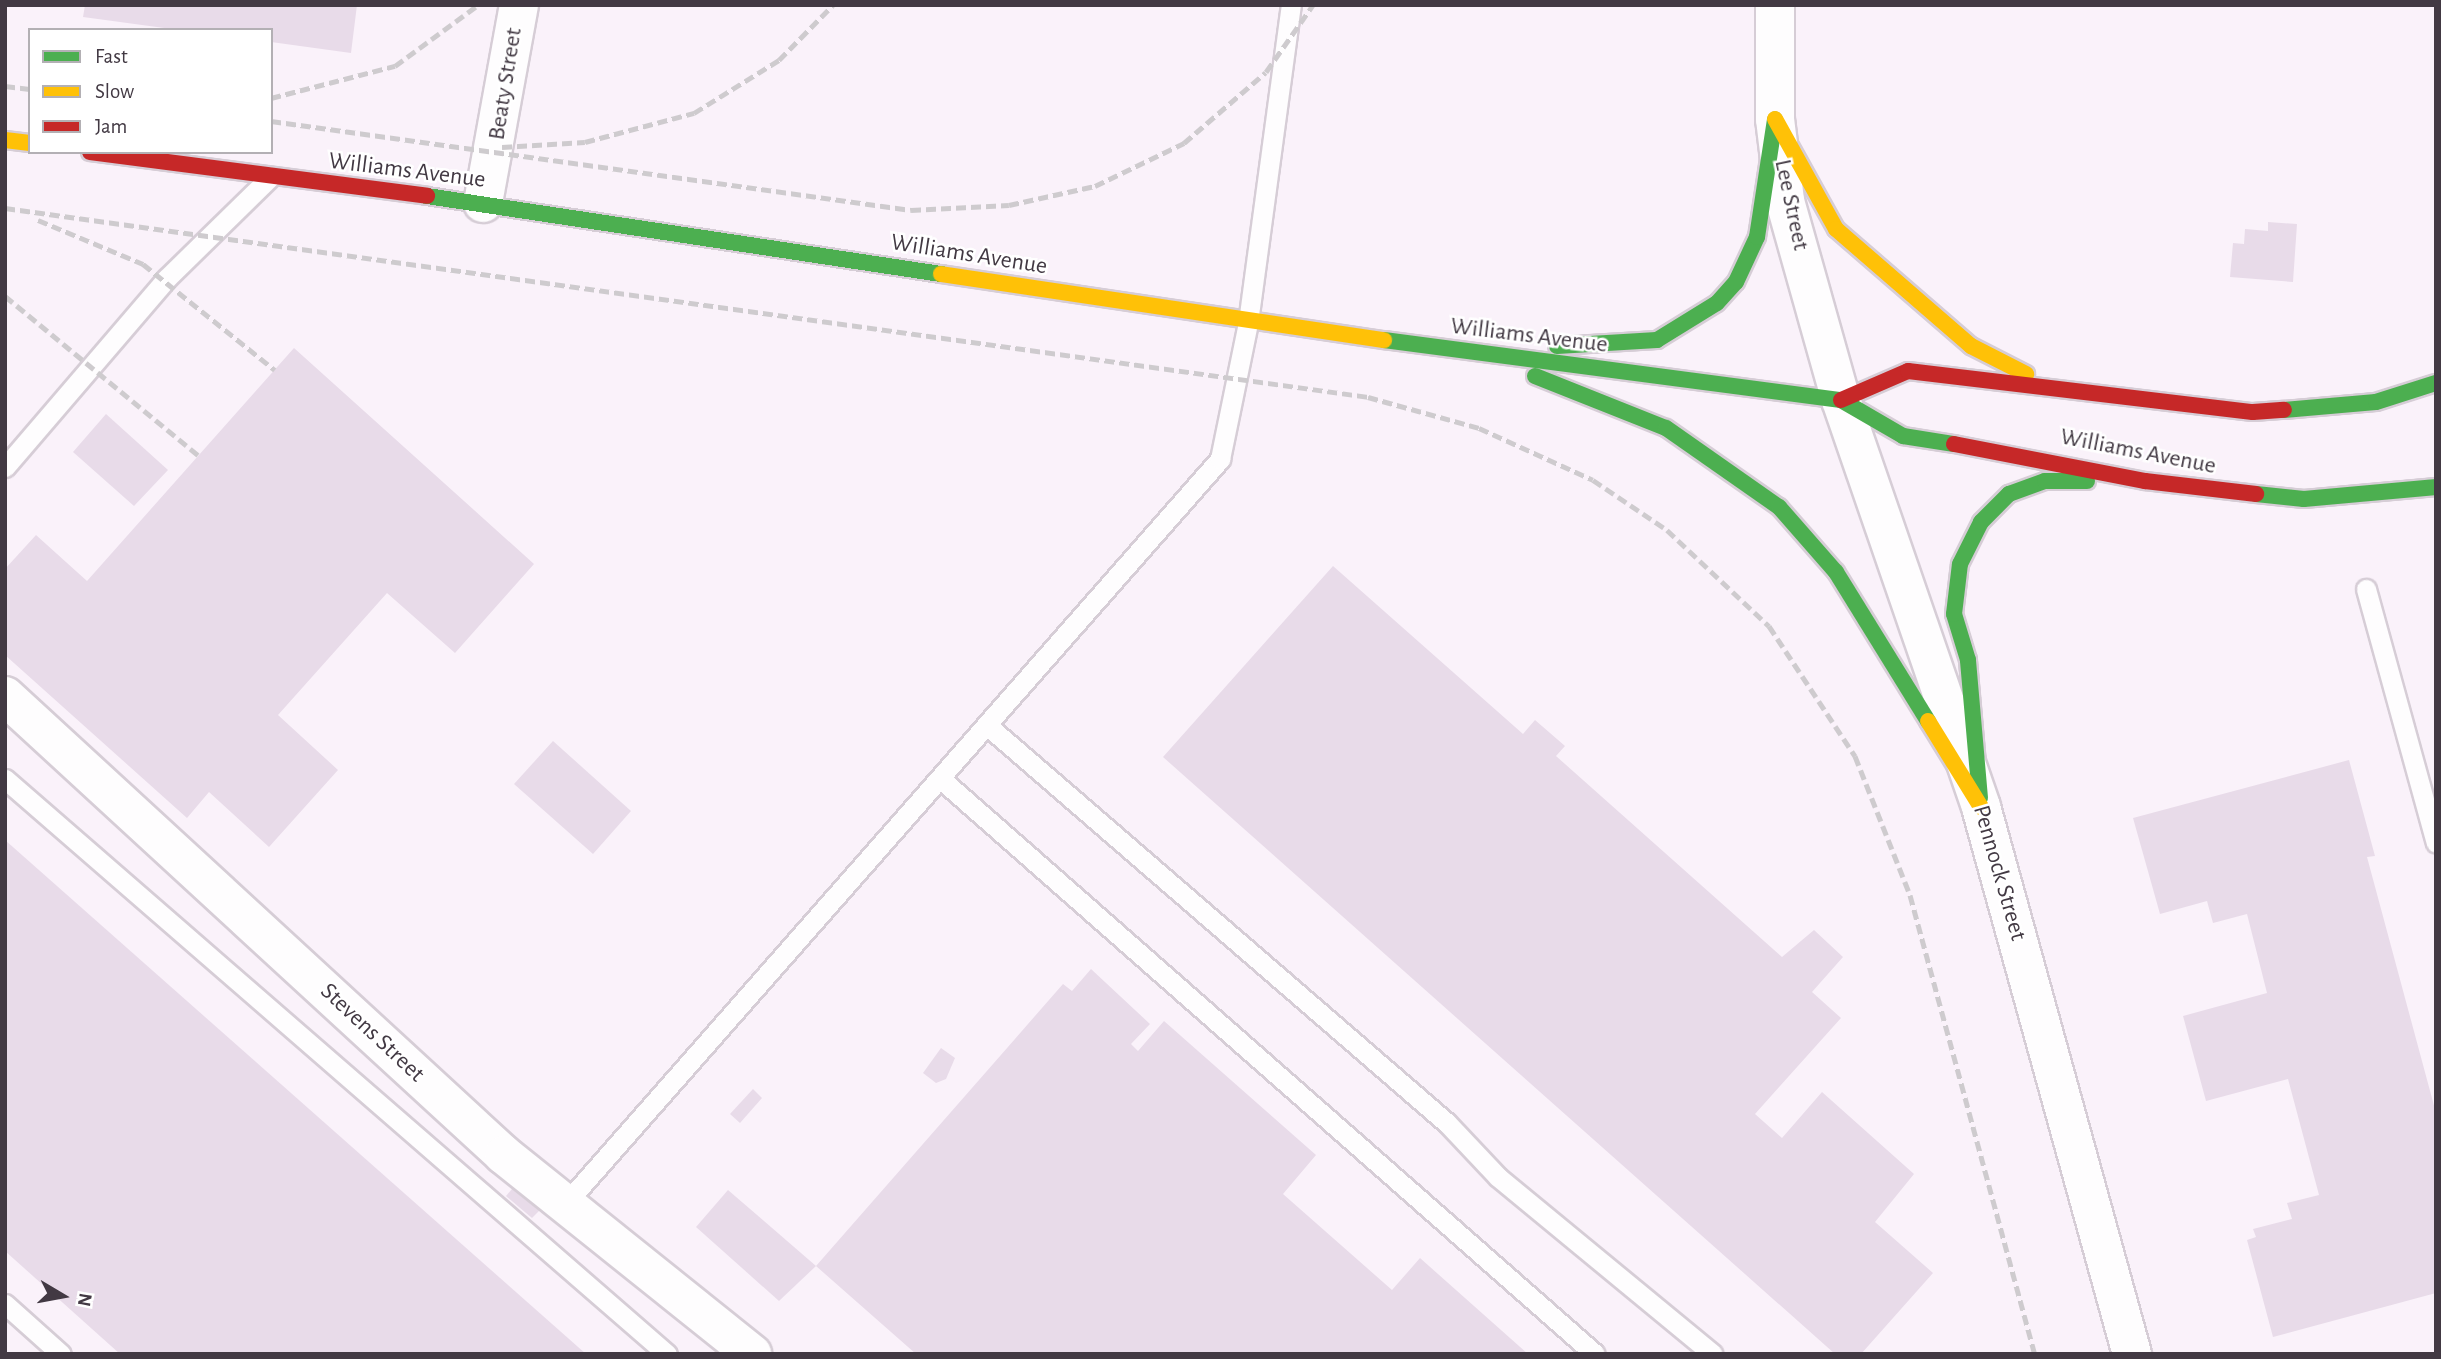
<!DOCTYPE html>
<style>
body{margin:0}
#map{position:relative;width:2441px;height:1359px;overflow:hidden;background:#faf2fa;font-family:"Alegreya Sans",sans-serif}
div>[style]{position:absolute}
.building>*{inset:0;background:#e8dbe9}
.roads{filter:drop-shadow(2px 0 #d6cdd6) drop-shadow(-2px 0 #d6cdd6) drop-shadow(0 2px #d6cdd6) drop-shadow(0 -2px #d6cdd6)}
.lane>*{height:19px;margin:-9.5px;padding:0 9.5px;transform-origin:9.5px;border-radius:9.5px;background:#fefdfe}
.street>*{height:38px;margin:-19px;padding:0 19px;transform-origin:19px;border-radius:19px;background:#fefdfe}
.fast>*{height:16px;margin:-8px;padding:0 8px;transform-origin:8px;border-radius:8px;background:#4caf50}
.slow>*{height:16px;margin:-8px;padding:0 8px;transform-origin:8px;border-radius:8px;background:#ffc107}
.jam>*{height:16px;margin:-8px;padding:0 8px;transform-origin:8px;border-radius:8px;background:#c62828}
.rail>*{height:5px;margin-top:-2.5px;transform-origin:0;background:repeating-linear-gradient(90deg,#cecbce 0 10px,transparent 0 15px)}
span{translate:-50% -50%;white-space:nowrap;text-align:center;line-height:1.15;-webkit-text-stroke:5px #fff;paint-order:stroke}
.street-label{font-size:24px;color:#423943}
.frame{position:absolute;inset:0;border:7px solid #423943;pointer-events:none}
.legend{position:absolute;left:28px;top:28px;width:245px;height:126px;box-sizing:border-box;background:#fff;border:2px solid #b3b0b4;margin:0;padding:9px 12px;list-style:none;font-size:21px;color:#423943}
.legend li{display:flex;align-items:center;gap:14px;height:35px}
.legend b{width:35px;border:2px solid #b3b0b4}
.north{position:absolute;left:28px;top:1261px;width:70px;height:70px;-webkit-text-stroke:5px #fff;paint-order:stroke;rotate:100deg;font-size:19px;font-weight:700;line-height:28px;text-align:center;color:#423943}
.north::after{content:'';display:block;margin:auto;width:24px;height:32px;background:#423943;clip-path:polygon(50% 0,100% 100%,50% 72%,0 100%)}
</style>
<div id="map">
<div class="building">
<i style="clip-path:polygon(85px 5px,357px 5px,351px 53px,271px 42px,271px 30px,179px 30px,83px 17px)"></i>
<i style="clip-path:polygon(2268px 222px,2297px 224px,2293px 282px,2230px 277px,2233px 243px,2244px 244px,2245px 229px,2268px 231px)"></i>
<i style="clip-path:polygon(294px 348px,534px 564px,455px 653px,387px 593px,278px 715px,338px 770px,269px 847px,209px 792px,187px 818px,5px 655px,5px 569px,36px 535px,87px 581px)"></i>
<i style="clip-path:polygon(106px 414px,168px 470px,134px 506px,73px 452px)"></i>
<i style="clip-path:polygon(1333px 566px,1523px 734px,1535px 720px,1565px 746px,1556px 756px,1782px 957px,1814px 930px,1843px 957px,1812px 992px,1841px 1018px,1755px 1114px,1782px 1138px,1822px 1092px,1914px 1174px,1875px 1222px,1933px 1273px,1861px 1354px,1835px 1354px,1163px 757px)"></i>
<i style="clip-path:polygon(553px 741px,631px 811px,593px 854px,514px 784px)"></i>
<i style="clip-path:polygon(2349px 760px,2375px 856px,2367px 857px,2436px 1113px,2436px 1293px,2273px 1337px,2247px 1240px,2256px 1237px,2253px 1229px,2292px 1219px,2287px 1203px,2319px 1195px,2288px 1079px,2206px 1101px,2183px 1016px,2267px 993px,2247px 914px,2213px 923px,2207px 901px,2160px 914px,2133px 818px)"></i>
<i style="clip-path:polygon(5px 840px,586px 1354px,120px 1354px,5px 1251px)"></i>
<i style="clip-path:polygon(1091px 969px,1150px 1024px,1131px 1044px,1138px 1051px,1164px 1021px,1316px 1155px,1283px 1194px,1392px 1290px,1420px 1258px,1528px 1354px,916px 1354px,816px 1266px,1063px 984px,1072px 991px)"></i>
<i style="clip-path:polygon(941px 1048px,955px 1058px,946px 1079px,936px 1083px,923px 1073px)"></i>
<i style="clip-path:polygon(753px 1089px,762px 1098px,740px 1123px,730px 1114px)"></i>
<i style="clip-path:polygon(522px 1177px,543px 1207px,532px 1218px,506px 1196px)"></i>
<i style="clip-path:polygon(728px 1190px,816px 1266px,779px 1301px,696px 1227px)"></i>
</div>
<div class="roads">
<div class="lane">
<i style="left:5px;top:467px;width:248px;rotate:-49.4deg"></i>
<i style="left:166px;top:279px;width:146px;rotate:-44.4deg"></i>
<i style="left:2366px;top:589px;width:263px;rotate:74.6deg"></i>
<i style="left:989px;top:727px;width:605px;rotate:40.85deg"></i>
<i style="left:1447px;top:1123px;width:74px;rotate:46.6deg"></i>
<i style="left:1498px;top:1177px;width:278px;rotate:39.5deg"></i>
<i style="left:5px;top:779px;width:877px;rotate:40.98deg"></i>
<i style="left:942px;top:780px;width:869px;rotate:41.32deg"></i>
<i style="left:566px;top:1203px;width:991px;rotate:-48.68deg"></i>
<i style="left:1220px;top:459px;width:140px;rotate:-78.4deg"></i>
<i style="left:1248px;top:322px;width:320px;rotate:-82.3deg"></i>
<i style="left:5px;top:1304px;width:75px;rotate:41.8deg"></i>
</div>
<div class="street">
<i style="left:1775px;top:5px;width:114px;rotate:90deg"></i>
<i style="left:1775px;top:119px;width:83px;rotate:83deg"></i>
<i style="left:1785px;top:201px;width:207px;rotate:74.3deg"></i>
<i style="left:1841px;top:400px;width:430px;rotate:71deg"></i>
<i style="left:1981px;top:807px;width:567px;rotate:74.57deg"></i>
<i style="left:483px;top:203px;width:201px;rotate:-79.7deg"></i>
<i style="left:5px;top:696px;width:678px;rotate:42.61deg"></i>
<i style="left:504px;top:1155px;width:318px;rotate:38.7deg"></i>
</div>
<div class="fast">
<i style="left:427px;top:196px;width:520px;rotate:8.63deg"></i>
<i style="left:1384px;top:340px;width:461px;rotate:7.5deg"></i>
<i style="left:1841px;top:400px;width:72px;rotate:30.1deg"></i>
<i style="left:1903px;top:436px;width:52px;rotate:8.9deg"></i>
<i style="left:1557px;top:346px;width:100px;rotate:-3.4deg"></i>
<i style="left:1657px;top:340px;width:70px;rotate:-31.7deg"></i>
<i style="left:1717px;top:303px;width:28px;rotate:-48deg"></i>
<i style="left:1736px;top:282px;width:50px;rotate:-65deg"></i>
<i style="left:1757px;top:237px;width:119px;rotate:-81.3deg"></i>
<i style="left:1535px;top:376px;width:141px;rotate:21.7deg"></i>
<i style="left:1666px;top:428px;width:138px;rotate:35deg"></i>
<i style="left:1779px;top:507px;width:86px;rotate:48.8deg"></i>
<i style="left:1836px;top:572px;width:175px;rotate:58.3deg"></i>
<i style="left:2284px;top:410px;width:92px;rotate:-5deg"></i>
<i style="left:2376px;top:402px;width:63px;rotate:-17.6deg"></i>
<i style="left:2256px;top:494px;width:48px;rotate:5.9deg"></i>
<i style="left:2304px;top:499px;width:133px;rotate:-5.2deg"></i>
<i style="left:1980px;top:798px;width:139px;rotate:-95deg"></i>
<i style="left:1968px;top:660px;width:48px;rotate:-106.9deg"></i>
<i style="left:1954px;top:614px;width:50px;rotate:-83.2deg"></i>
<i style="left:1960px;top:564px;width:47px;rotate:-63.4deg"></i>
<i style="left:1981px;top:522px;width:40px;rotate:-45deg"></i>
<i style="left:2009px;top:494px;width:38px;rotate:-20deg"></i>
<i style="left:2045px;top:481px;width:42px"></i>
</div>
<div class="slow">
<i style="left:1775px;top:119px;width:126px;rotate:61deg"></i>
<i style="left:1836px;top:229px;width:179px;rotate:40.9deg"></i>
<i style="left:1971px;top:346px;width:62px;rotate:27deg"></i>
<i style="left:5px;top:140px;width:25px;rotate:7deg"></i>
<i style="left:941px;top:274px;width:448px;rotate:8.5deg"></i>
<i style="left:1928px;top:721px;width:101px;rotate:58.4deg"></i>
</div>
<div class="jam">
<i style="left:90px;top:152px;width:340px;rotate:7.4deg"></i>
<i style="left:1841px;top:400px;width:73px;rotate:-23.4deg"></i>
<i style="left:1908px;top:371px;width:347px;rotate:6.8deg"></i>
<i style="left:2253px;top:412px;width:31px;rotate:-4deg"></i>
<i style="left:1954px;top:444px;width:195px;rotate:11deg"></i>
<i style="left:2145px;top:481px;width:112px;rotate:6.7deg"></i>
</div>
</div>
<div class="rail">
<i style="left:5px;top:86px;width:25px;rotate:7deg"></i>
<i style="left:271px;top:98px;width:128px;rotate:-14.5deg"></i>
<i style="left:395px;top:66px;width:103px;rotate:-36.3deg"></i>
<i style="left:271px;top:121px;width:646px;rotate:7.92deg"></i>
<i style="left:911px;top:210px;width:98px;rotate:-2.9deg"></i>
<i style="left:1009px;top:205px;width:88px;rotate:-12.5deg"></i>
<i style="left:1095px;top:186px;width:99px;rotate:-25.8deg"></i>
<i style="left:1184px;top:143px;width:108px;rotate:-40.9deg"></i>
<i style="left:1266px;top:72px;width:82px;rotate:-55deg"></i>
<i style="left:502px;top:147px;width:83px;rotate:-3.4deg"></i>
<i style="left:585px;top:142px;width:113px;rotate:-14.9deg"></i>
<i style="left:694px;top:113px;width:100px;rotate:-31.9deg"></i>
<i style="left:779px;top:60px;width:77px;rotate:-45.5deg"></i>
<i style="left:5px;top:208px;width:1376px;rotate:7.89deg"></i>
<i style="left:1368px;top:397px;width:115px;rotate:15.6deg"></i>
<i style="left:1479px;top:428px;width:125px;rotate:24.5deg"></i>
<i style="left:1593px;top:480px;width:89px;rotate:34deg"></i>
<i style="left:1667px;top:530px;width:140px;rotate:43.3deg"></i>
<i style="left:1769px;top:626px;width:156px;rotate:56.5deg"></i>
<i style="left:1855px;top:756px;width:149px;rotate:68.4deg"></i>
<i style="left:1910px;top:895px;width:476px;rotate:74.8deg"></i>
<i style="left:38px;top:220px;width:114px;rotate:22.7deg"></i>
<i style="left:143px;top:264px;width:169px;rotate:38.8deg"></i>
<i style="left:5px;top:296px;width:251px;rotate:39.5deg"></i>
</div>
<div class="street-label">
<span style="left:506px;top:84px;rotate:-81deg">Beaty Street</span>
<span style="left:407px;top:171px;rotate:7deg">Williams Avenue</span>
<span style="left:1791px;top:205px;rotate:78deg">Lee Street</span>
<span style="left:969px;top:255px;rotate:9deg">Williams Avenue</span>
<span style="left:1529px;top:336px;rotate:7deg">Williams Avenue</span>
<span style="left:2138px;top:452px;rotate:11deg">Williams Avenue</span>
<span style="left:1999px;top:873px;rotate:74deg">Pennock Street</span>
<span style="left:372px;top:1033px;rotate:43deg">Stevens Street</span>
</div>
<div class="frame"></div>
<ul class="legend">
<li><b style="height:9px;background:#4caf50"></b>Fast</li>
<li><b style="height:9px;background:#ffc107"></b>Slow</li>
<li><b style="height:9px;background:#c62828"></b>Jam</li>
</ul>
<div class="north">N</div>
</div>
